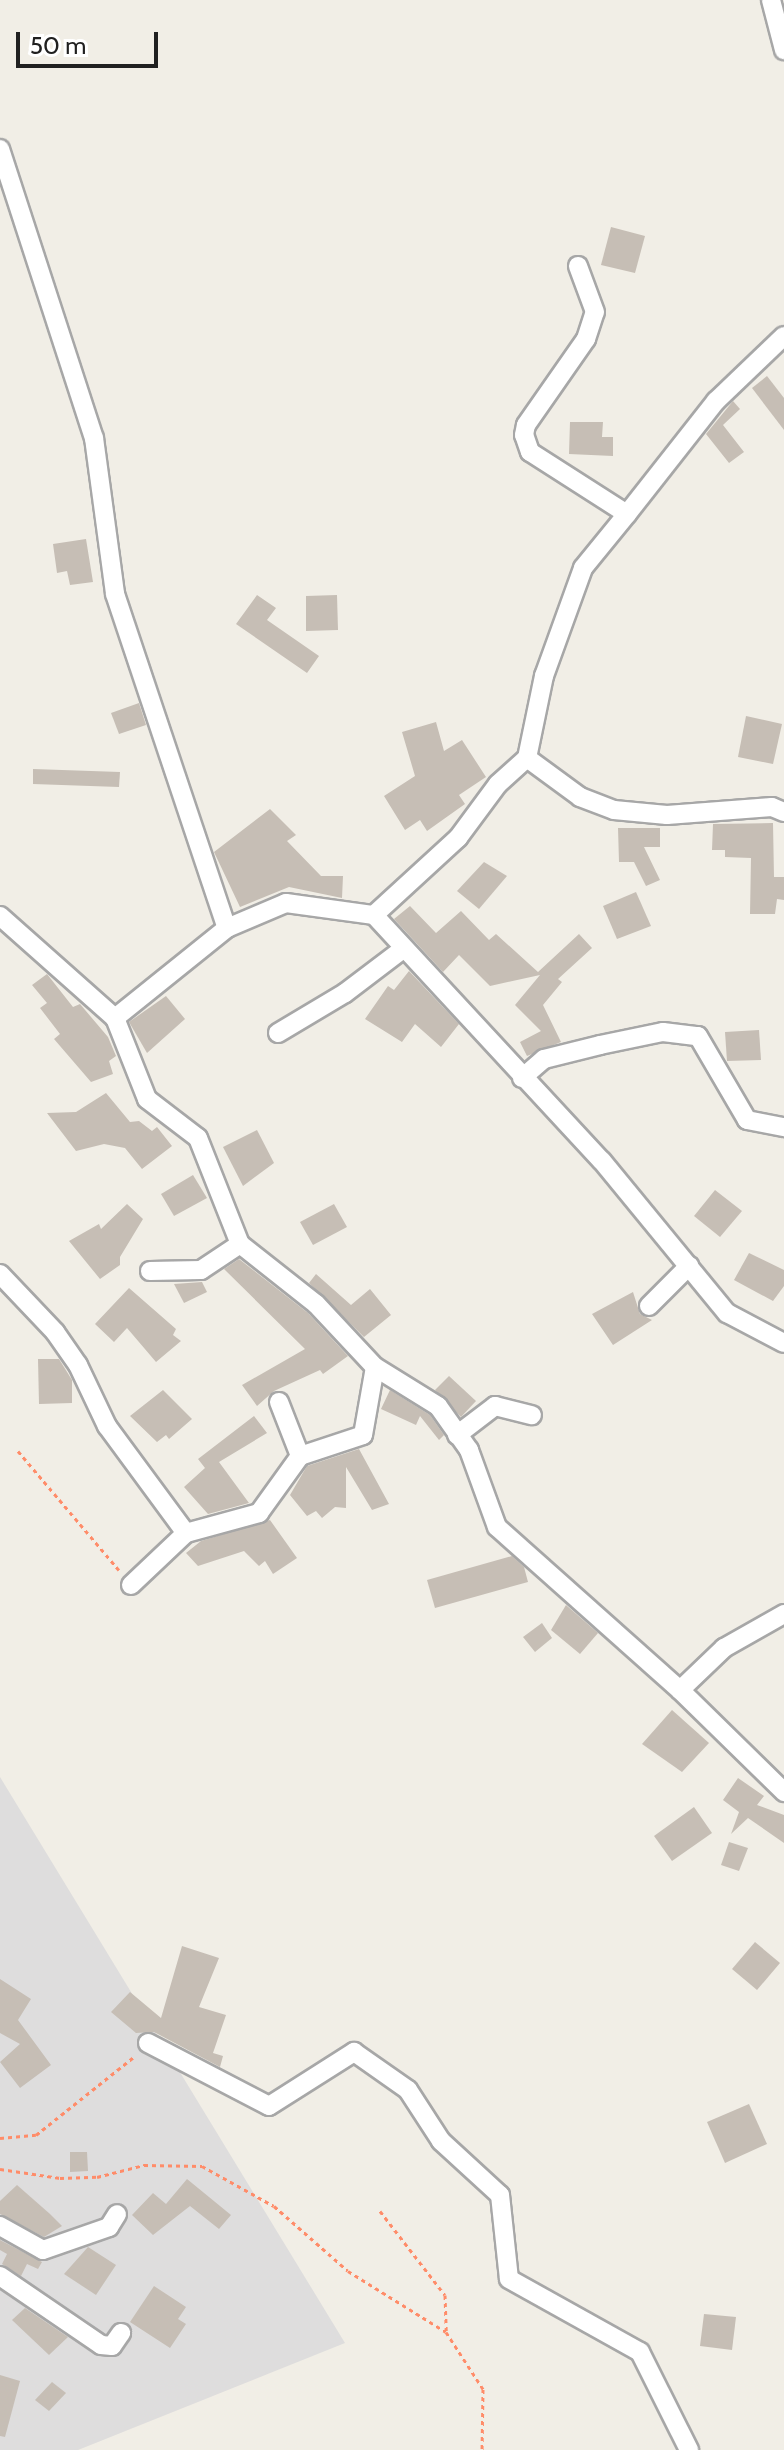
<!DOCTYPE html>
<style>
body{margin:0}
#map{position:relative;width:784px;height:2450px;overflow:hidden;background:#f1eee6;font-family:Cabin,sans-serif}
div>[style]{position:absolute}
.residential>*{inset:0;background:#dedddd}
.building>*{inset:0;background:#c6beb5}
.path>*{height:3px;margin-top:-1.5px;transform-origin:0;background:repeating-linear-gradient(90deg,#ff8c69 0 4px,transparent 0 8px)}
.roads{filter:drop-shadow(2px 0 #a7a7a7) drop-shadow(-2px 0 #a7a7a7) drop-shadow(0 2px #a7a7a7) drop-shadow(0 -2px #a7a7a7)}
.street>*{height:18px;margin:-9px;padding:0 9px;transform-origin:9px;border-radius:9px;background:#fff}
span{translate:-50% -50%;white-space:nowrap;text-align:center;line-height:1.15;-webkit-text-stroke:6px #fff;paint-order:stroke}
.scale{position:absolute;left:16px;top:32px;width:142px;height:36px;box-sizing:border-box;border:4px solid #202020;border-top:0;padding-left:10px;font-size:24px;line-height:28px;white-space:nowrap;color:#202020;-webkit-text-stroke:6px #fff;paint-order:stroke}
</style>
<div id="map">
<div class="residential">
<i style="clip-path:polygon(0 1777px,345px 2343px,78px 2450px,0 2450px)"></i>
</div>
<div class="building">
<i style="clip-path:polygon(611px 227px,645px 236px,635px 273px,601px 265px)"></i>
<i style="clip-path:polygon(767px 376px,784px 398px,784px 430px,752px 388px)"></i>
<i style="clip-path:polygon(733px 401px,740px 409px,723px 425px,744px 452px,729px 463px,706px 434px)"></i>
<i style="clip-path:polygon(570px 422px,603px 422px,602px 437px,613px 437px,613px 456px,569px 454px)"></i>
<i style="clip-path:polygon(86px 539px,93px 582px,70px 585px,67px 571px,57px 573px,53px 544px)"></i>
<i style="clip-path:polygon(257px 595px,276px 608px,267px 620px,319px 656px,307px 673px,236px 624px)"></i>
<i style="clip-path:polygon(337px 595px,338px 630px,306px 631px,306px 596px)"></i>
<i style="clip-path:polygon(139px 703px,146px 725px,119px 734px,111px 713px)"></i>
<i style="clip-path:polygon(746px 716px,782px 724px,773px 764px,738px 757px)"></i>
<i style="clip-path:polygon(436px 722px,444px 751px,462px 740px,486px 777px,459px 795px,465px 804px,427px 831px,420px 820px,405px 830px,384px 796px,415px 776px,402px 732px)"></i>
<i style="clip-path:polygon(33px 769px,120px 772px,119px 787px,33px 784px)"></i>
<i style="clip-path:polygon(270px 809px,296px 835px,287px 841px,321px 876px,343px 876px,342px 898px,289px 887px,240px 907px,214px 852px)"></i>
<i style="clip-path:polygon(773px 823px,774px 877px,784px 877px,784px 900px,777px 899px,775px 914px,750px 914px,751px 858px,725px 857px,725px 850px,712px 850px,713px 824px)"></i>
<i style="clip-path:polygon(618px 828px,660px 828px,660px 847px,644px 847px,660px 880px,646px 886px,634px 862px,619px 862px)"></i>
<i style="clip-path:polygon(484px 862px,507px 876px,479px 909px,457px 891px)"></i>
<i style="clip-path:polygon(636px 892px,651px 926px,617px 939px,603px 906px)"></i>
<i style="clip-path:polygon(410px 906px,436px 933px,461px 911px,489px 940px,496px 934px,538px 972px,579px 934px,592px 948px,558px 979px,562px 982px,543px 1005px,561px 1042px,527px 1056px,520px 1042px,541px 1031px,515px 1005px,540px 975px,490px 986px,459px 955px,443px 972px,394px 919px)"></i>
<i style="clip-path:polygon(409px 971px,459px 1024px,441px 1047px,415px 1024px,402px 1042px,365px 1019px,388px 986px,394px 990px)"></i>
<i style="clip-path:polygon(47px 974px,73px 1007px,80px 1004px,108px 1037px,116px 1056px,109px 1061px,113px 1074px,91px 1082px,54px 1039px,60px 1034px,40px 1008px,47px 1003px,32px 985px)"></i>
<i style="clip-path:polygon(166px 996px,185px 1019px,147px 1053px,129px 1022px)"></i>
<i style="clip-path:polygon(759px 1030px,761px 1060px,727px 1061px,725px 1032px)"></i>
<i style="clip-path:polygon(106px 1093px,130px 1122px,139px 1121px,152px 1131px,157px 1127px,172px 1146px,142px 1169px,125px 1148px,104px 1144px,76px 1151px,47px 1113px,76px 1112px)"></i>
<i style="clip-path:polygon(257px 1130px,274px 1163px,243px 1186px,223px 1147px)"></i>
<i style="clip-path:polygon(193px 1175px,207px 1198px,174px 1216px,161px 1194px)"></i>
<i style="clip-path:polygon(715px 1190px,742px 1211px,720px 1237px,694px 1216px)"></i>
<i style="clip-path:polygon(127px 1204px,143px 1219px,120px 1257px,120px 1265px,100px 1279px,69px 1241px,99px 1224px,101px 1229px)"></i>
<i style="clip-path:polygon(334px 1204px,347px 1227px,313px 1245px,300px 1222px)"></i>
<i style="clip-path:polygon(749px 1253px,784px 1270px,784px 1286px,773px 1301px,734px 1280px)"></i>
<i style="clip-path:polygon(239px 1259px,308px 1313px,348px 1356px,323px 1374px,320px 1370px,274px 1391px,257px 1406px,242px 1385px,305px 1349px,224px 1269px)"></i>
<i style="clip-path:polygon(316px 1274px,351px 1305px,370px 1289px,391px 1315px,364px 1337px,309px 1283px)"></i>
<i style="clip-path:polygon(202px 1282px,207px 1292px,184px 1303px,174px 1284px)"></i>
<i style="clip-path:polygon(129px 1288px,176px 1329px,173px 1335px,181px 1341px,156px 1362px,127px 1328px,114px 1342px,95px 1324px)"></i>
<i style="clip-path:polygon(633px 1292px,640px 1314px,652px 1320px,613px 1345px,592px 1314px)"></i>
<i style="clip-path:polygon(38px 1359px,59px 1359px,72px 1380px,72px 1403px,39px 1404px)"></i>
<i style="clip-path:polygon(449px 1376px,476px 1401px,461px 1417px,435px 1390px)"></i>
<i style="clip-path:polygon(163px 1390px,192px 1419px,169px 1439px,166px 1435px,157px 1442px,130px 1416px)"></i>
<i style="clip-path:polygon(390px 1390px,430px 1415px,444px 1435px,439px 1440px,420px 1416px,416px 1425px,381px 1409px)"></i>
<i style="clip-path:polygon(254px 1416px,267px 1433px,219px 1462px,249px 1503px,208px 1514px,184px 1487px,205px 1468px,198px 1459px)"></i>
<i style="clip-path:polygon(359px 1449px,389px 1504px,372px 1510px,346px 1467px,346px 1508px,335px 1507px,322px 1518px,316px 1511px,307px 1516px,290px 1495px,307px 1466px)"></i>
<i style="clip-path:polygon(270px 1520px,297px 1558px,273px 1574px,265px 1561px,259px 1566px,244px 1551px,198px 1566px,186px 1553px,201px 1541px)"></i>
<i style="clip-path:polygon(512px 1556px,524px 1567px,528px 1582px,435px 1608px,427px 1580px)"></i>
<i style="clip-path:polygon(566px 1605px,598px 1633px,580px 1654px,551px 1630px)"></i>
<i style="clip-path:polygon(542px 1623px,552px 1638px,535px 1652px,523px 1637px)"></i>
<i style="clip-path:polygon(672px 1710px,709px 1743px,682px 1772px,642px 1744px)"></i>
<i style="clip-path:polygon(738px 1778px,764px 1796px,757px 1805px,784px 1815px,784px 1843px,748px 1818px,731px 1834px,739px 1812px,723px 1800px)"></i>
<i style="clip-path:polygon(694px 1807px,712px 1833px,672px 1861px,654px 1836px)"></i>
<i style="clip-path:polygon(729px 1842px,748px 1848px,739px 1871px,721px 1865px)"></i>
<i style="clip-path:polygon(755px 1942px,780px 1963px,757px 1990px,732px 1969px)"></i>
<i style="clip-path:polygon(182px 1946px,219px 1958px,199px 2007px,226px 2015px,213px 2053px,223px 2056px,220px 2067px,154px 2032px,136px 2033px,111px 2012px,130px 1992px,161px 2018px)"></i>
<i style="clip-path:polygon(0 1979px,31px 1999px,18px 2020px,51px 2065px,20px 2088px,0 2062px,20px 2044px,0 2033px)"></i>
<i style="clip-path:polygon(749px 2104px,767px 2144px,725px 2163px,707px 2122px)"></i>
<i style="clip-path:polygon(70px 2152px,87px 2152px,88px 2171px,70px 2172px)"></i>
<i style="clip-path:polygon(187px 2179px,231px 2215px,219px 2229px,190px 2206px,153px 2235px,132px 2215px,153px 2193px,166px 2204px)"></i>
<i style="clip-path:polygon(17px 2185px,50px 2214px,62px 2226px,44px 2237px,0 2214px,0 2201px)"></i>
<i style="clip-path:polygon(0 2240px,42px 2262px,38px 2269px,27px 2264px,21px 2276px,2px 2264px,7px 2254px,0 2250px)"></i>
<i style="clip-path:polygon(88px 2247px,116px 2265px,96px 2295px,64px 2274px)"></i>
<i style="clip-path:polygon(154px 2286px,186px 2307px,178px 2319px,186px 2324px,170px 2348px,130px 2322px)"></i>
<i style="clip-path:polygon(25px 2308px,68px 2337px,49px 2355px,12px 2320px)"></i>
<i style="clip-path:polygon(704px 2314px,736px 2317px,732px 2350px,700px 2346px)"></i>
<i style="clip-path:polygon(0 2375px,20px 2381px,5px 2437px,0 2436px)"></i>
<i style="clip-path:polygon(52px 2382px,66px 2393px,49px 2411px,35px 2400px)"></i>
</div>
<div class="path">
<i style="left:18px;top:1451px;width:156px;rotate:49.7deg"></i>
<i style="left:0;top:2138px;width:36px;rotate:-5deg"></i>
<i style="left:36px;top:2135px;width:127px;rotate:-38.6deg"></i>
<i style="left:0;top:2169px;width:61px;rotate:8.5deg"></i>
<i style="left:60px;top:2178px;width:37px;rotate:-2deg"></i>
<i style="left:97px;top:2177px;width:49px;rotate:-14.3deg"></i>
<i style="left:144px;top:2165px;width:58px;rotate:1deg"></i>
<i style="left:202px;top:2166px;width:82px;rotate:29.1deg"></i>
<i style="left:274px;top:2206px;width:98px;rotate:41.3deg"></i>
<i style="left:348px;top:2271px;width:115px;rotate:31.9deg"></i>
<i style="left:380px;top:2211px;width:106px;rotate:52.3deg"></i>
<i style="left:445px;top:2295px;width:37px;rotate:88deg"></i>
<i style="left:446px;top:2332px;width:68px;rotate:57deg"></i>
<i style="left:483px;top:2389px;width:61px;rotate:90.9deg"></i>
</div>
<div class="roads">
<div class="street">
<i style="left:771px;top:0;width:52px;rotate:75.4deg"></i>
<i style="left:0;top:149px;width:304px;rotate:72deg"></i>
<i style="left:94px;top:438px;width:157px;rotate:82.3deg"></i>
<i style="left:115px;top:594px;width:352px;rotate:71.5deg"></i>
<i style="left:227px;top:928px;width:64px;rotate:-23deg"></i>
<i style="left:286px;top:903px;width:89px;rotate:7.8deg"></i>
<i style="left:374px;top:915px;width:335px;rotate:47.2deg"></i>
<i style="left:602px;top:1161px;width:197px;rotate:50.6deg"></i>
<i style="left:727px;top:1313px;width:64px;rotate:27.8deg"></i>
<i style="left:627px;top:514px;width:144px;rotate:-51.8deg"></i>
<i style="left:716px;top:401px;width:94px;rotate:-43.7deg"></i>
<i style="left:527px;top:758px;width:66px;rotate:36.3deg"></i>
<i style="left:580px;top:797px;width:36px;rotate:21deg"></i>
<i style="left:614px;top:810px;width:53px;rotate:5.4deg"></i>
<i style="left:667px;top:815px;width:105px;rotate:-4.4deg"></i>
<i style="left:772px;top:807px;width:13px;rotate:23deg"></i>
<i style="left:374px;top:915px;width:114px;rotate:-42.5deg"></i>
<i style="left:458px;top:838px;width:67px;rotate:-53.5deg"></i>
<i style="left:498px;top:784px;width:39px;rotate:-42deg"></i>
<i style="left:527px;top:758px;width:84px;rotate:-78.3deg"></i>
<i style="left:544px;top:676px;width:115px;rotate:-70.1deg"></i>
<i style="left:583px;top:568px;width:70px;rotate:-50.8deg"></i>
<i style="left:627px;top:514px;width:115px;rotate:-147.4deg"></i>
<i style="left:530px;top:452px;width:18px;rotate:-109deg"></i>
<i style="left:524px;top:435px;width:10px;rotate:-79deg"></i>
<i style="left:526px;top:425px;width:105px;rotate:-55.1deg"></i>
<i style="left:586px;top:339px;width:28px;rotate:-72deg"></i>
<i style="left:595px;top:312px;width:49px;rotate:-110.3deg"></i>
<i style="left:0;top:916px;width:154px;rotate:41.6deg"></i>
<i style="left:227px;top:928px;width:144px;rotate:141.2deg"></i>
<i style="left:115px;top:1018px;width:87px;rotate:68.4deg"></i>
<i style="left:147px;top:1099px;width:64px;rotate:37.4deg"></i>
<i style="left:198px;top:1138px;width:114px;rotate:68.4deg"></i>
<i style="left:240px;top:1244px;width:97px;rotate:38.3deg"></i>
<i style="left:316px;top:1304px;width:86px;rotate:46.9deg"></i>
<i style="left:375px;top:1367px;width:74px;rotate:31.8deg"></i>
<i style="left:438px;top:1406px;width:54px;rotate:54.8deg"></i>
<i style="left:469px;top:1450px;width:82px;rotate:70deg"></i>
<i style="left:497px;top:1527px;width:245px;rotate:41.7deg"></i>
<i style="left:278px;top:1033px;width:78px;rotate:-30.8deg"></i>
<i style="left:345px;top:993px;width:73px;rotate:-37.2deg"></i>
<i style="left:522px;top:1078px;width:29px;rotate:-41deg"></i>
<i style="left:544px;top:1059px;width:58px;rotate:-14deg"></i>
<i style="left:600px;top:1045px;width:64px;rotate:-11.7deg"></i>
<i style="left:663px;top:1032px;width:35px;rotate:7deg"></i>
<i style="left:698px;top:1036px;width:97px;rotate:59.7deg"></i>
<i style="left:747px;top:1120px;width:38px;rotate:11deg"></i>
<i style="left:150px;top:1271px;width:51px;rotate:-1.1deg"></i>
<i style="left:201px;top:1270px;width:47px;rotate:-33.7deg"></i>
<i style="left:0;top:1274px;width:80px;rotate:46.5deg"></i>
<i style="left:55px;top:1332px;width:40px;rotate:55.1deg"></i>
<i style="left:78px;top:1365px;width:68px;rotate:64.6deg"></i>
<i style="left:107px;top:1426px;width:133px;rotate:53.6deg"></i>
<i style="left:649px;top:1306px;width:57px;rotate:-45deg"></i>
<i style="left:279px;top:1402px;width:58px;rotate:68.7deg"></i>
<i style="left:457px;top:1435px;width:48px;rotate:-37.3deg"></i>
<i style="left:495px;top:1406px;width:38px;rotate:14deg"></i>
<i style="left:131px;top:1585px;width:76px;rotate:-43.4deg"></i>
<i style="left:186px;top:1533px;width:76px;rotate:-15.3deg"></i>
<i style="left:259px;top:1513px;width:70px;rotate:-54.3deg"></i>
<i style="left:300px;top:1456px;width:66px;rotate:-18.4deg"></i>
<i style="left:363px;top:1435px;width:69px;rotate:-80deg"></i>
<i style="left:784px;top:1614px;width:69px;rotate:150.5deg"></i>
<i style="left:724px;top:1648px;width:61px;rotate:136.3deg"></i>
<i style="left:680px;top:1690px;width:146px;rotate:44.4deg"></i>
<i style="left:148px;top:2043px;width:136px;rotate:27.5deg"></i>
<i style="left:269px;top:2106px;width:101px;rotate:-32.4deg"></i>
<i style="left:354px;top:2052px;width:66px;rotate:35.1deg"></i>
<i style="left:408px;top:2090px;width:61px;rotate:57.1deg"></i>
<i style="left:441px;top:2141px;width:80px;rotate:42.5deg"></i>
<i style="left:500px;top:2195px;width:84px;rotate:83.9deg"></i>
<i style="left:509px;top:2279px;width:150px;rotate:29.1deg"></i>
<i style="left:640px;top:2352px;width:110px;rotate:63.4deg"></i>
<i style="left:0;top:2226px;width:49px;rotate:29.2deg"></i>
<i style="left:43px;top:2250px;width:70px;rotate:-19.2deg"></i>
<i style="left:109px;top:2227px;width:15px;rotate:-58deg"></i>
<i style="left:0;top:2276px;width:122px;rotate:34.3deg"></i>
<i style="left:101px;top:2345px;width:11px;rotate:5deg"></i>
<i style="left:112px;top:2346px;width:16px;rotate:-55deg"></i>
</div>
</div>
<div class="scale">50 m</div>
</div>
